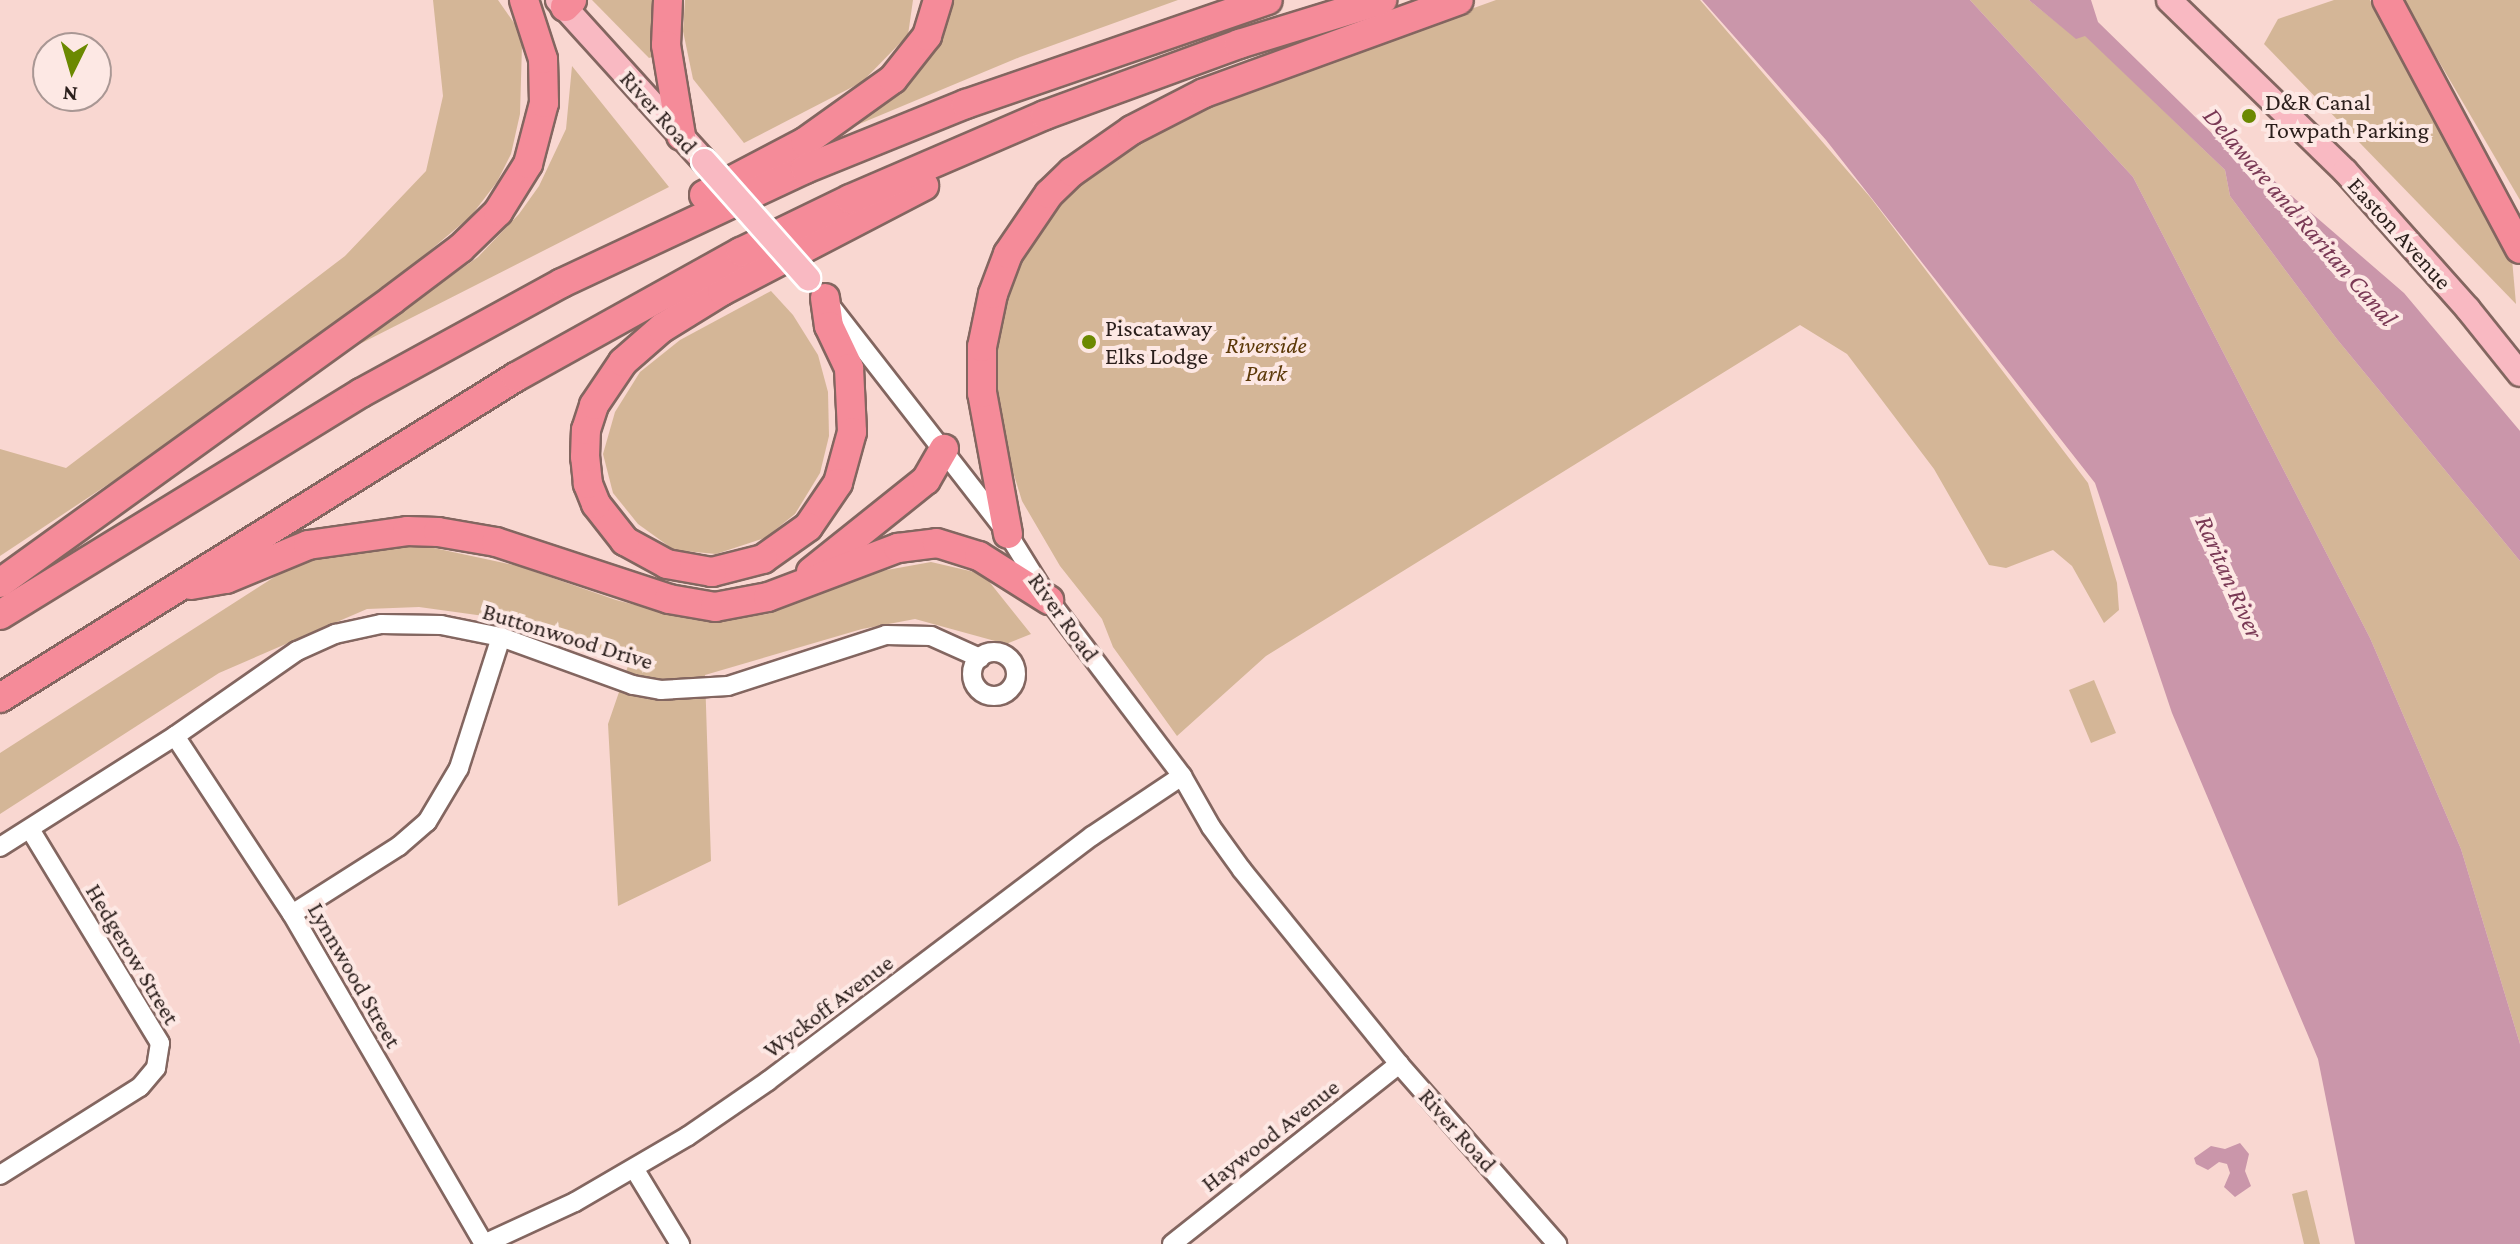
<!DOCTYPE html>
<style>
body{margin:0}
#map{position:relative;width:2520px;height:1244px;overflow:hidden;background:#f9d7d1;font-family:"Crimson Pro",serif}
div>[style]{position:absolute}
.green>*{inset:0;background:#d4b697}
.water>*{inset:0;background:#ca96aa}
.roads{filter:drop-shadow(2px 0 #836660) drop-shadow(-2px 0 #836660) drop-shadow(0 2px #836660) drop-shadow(0 -2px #836660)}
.minor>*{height:18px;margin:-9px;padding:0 9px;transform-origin:9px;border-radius:9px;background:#fff}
.minor>.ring{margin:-9px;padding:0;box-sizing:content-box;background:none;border:18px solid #fff;border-radius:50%}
.major>*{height:24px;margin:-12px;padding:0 12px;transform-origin:12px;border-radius:12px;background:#f9b9c2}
.highway>*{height:28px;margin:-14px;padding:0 14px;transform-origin:14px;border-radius:14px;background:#f58b99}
.bridges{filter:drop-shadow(2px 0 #fff) drop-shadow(-2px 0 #fff) drop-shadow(0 2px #fff) drop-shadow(0 -2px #fff)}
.major-bridge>*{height:24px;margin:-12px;padding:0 12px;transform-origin:12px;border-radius:12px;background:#f9b9c2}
.dots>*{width:22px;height:22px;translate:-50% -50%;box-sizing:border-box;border:4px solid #fde8e4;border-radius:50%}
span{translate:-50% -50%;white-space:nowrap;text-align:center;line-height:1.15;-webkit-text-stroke:8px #fde8e4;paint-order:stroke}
.poi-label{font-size:24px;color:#2a1e1b}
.left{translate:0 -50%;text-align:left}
.street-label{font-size:24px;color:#2a1e1b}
.park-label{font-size:24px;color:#5c3908;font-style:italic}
.water-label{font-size:26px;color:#7a3955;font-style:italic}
.north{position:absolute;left:32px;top:32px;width:80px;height:80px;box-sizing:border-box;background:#fde8e4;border:2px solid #a99794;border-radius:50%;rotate:185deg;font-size:22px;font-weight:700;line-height:32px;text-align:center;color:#2a1e1b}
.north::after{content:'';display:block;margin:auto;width:28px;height:36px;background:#6b8901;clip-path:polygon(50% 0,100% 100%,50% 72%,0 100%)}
</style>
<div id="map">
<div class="green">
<i style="clip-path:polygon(433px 0,498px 0,519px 30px,522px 45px,520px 114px,511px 154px,497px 182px,471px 216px,415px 263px,175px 440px,0 556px,0 449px,66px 468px,345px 256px,426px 171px,443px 96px)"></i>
<i style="clip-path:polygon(592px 0,657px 0,652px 57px,649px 58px)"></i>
<i style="clip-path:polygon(685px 0,913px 0,908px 35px,862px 82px,744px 143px,693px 79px,683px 31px)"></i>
<i style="clip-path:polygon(948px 0,1178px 0,1020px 57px,833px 135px)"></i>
<i style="clip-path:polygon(1496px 0,1700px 0,1870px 197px,2088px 483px,2117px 583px,2119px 610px,2104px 623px,2072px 566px,2053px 550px,2006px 568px,1989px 565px,1934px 469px,1847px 354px,1800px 325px,1266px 656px,1177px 736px,1113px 647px,1102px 619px,1060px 566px,1022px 501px,993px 407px,992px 347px,1011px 280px,1032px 239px,1055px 206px,1087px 177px,1140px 139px,1249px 89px)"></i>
<i style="clip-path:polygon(1970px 0,2029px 0,2076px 38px,2085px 35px,2225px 170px,2230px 196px,2336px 338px,2520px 561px,2520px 1044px,2461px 849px,2370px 638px,2133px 177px)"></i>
<i style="clip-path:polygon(2334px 0,2370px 0,2512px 259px,2516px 304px,2264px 44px,2278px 19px)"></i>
<i style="clip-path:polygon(2403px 0,2520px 0,2520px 200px)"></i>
<i style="clip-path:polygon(572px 66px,669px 187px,344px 352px,478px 257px,519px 214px,539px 186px,566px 129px)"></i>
<i style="clip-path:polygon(771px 291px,793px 315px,818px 355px,828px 392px,829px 436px,820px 473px,795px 514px,765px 538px,716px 554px,674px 550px,638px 524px,613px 493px,603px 454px,615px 412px,640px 372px,680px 340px)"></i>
<i style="clip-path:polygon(420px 545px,518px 566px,616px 600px,694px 620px,768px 614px,870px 573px,931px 562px,983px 574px,1031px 634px,1006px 644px,915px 619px,862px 629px,705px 675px,711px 861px,618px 906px,608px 724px,628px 666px,506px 619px,419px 607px,367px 609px,219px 673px,0 814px,0 753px,290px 567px,348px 551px)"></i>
<i style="clip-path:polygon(2094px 680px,2116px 733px,2091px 743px,2069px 690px)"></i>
<i style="clip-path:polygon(2307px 1190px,2320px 1244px,2304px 1244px,2292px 1194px)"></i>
</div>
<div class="water">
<i style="clip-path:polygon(1702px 0,1970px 0,2133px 177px,2370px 638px,2461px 849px,2520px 1044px,2520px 1244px,2355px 1244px,2318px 1059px,2172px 713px,2095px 483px,1826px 140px)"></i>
<i style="clip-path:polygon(2029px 0,2091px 0,2098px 22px,2227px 148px,2235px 160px,2250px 160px,2404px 293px,2520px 431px,2520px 561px,2336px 338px,2230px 196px,2225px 170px,2085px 36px,2076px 39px)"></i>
<i style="clip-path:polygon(2240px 1143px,2249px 1154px,2245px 1171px,2251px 1186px,2235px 1197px,2224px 1187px,2230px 1173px,2227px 1164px,2219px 1162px,2208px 1170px,2196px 1164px,2194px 1158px,2211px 1146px,2225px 1149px)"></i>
</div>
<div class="roads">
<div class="minor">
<i style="left:829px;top:304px;width:291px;rotate:52.1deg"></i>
<i style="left:1008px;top:534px;width:78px;rotate:58.2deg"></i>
<i style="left:1049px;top:600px;width:221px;rotate:52.9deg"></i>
<i style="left:1182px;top:776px;width:59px;rotate:60.4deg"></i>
<i style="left:1211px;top:827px;width:53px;rotate:54.2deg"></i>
<i style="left:1242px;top:870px;width:250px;rotate:51deg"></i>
<i style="left:1399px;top:1064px;width:240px;rotate:48.7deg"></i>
<i class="ring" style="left:972px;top:652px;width:26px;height:26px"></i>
<i style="left:175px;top:736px;width:213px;rotate:56.7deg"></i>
<i style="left:292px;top:914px;width:382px;rotate:59.8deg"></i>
<i style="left:0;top:847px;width:207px;rotate:-32.4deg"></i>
<i style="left:175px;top:736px;width:149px;rotate:-34.9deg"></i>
<i style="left:297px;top:651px;width:42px;rotate:-24.1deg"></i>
<i style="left:335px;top:634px;width:47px;rotate:-12.3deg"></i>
<i style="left:381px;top:624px;width:60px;rotate:1deg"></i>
<i style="left:441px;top:625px;width:61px;rotate:11.3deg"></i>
<i style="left:501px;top:637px;width:140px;rotate:20deg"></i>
<i style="left:633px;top:685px;width:28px;rotate:10deg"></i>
<i style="left:661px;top:690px;width:67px;rotate:-3.4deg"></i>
<i style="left:728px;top:686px;width:166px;rotate:-17.9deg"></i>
<i style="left:886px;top:635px;width:45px;rotate:1.3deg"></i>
<i style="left:931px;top:636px;width:54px;rotate:24.2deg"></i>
<i style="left:292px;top:914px;width:127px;rotate:-32.4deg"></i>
<i style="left:399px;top:846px;width:37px;rotate:-41deg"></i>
<i style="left:427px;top:822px;width:63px;rotate:-59.3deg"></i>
<i style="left:459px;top:768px;width:138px;rotate:-72.2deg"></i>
<i style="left:635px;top:1170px;width:87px;rotate:58.7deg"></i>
<i style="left:0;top:1175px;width:165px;rotate:-32.2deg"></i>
<i style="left:140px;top:1087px;width:25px;rotate:-50deg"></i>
<i style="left:156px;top:1068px;width:25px;rotate:-81deg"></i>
<i style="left:160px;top:1043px;width:250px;rotate:-121.3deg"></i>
<i style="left:484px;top:1244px;width:100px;rotate:-24.8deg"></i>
<i style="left:575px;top:1202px;width:131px;rotate:-30.3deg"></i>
<i style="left:688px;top:1136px;width:97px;rotate:-34.5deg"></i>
<i style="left:768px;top:1081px;width:406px;rotate:-37.1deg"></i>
<i style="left:1092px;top:836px;width:108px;rotate:-33.7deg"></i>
<i style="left:1172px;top:1244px;width:290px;rotate:-38.4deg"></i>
</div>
<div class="major">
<i style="left:558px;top:0;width:217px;rotate:47.8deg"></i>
<i style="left:2169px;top:0;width:245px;rotate:44.2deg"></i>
<i style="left:2345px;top:171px;width:185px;rotate:48.3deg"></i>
<i style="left:2468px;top:309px;width:83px;rotate:51.3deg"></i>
</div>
<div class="highway">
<i style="left:668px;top:0;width:45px;rotate:92.5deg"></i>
<i style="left:666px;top:45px;width:92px;rotate:80.6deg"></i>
<i style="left:2387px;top:0;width:282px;rotate:61.9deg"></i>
<i style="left:565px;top:7px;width:10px;rotate:-45deg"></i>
<i style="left:704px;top:195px;width:114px;rotate:-27.7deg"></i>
<i style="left:805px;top:142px;width:108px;rotate:-35.6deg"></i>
<i style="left:893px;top:79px;width:55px;rotate:-51.7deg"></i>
<i style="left:927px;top:36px;width:38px;rotate:-73deg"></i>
<i style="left:825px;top:298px;width:28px;rotate:82deg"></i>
<i style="left:829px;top:326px;width:47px;rotate:64.5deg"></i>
<i style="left:849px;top:368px;width:64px;rotate:87.3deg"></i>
<i style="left:852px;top:432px;width:53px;rotate:105.4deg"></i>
<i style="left:838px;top:483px;width:53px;rotate:124.3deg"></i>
<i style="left:808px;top:527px;width:55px;rotate:144.6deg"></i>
<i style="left:763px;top:559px;width:53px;rotate:165.7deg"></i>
<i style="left:712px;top:572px;width:46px;rotate:-169.9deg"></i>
<i style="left:667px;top:564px;width:48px;rotate:-151.3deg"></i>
<i style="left:625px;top:541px;width:47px;rotate:-128.1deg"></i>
<i style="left:596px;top:504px;width:22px;rotate:-112deg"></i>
<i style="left:588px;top:484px;width:27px;rotate:-96deg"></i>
<i style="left:585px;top:457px;width:27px;rotate:-88deg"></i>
<i style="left:586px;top:430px;width:26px;rotate:-72deg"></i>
<i style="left:594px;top:405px;width:52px;rotate:-56deg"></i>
<i style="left:623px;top:362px;width:52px;rotate:-41.1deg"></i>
<i style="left:662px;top:328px;width:70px;rotate:-31.7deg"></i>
<i style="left:722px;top:291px;width:228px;rotate:-27.5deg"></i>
<i style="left:1008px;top:534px;width:143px;rotate:-100.4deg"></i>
<i style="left:982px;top:393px;width:46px;rotate:-90deg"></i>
<i style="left:982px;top:347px;width:54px;rotate:-78.3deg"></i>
<i style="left:993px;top:294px;width:43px;rotate:-69.4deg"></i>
<i style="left:1008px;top:254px;width:73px;rotate:-55.7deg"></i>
<i style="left:1049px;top:194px;width:32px;rotate:-44deg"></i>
<i style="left:1072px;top:172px;width:73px;rotate:-35deg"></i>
<i style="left:1132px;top:130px;width:81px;rotate:-27.2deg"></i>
<i style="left:1204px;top:93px;width:271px;rotate:-20deg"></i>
<i style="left:811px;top:572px;width:147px;rotate:-38.7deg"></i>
<i style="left:926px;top:480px;width:36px;rotate:-60deg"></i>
<i style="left:0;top:583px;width:483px;rotate:-35.8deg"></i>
<i style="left:392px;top:300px;width:86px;rotate:-37deg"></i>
<i style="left:461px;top:248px;width:52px;rotate:-44.2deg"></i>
<i style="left:498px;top:212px;width:57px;rotate:-58deg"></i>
<i style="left:528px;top:164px;width:63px;rotate:-75.3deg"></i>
<i style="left:544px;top:103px;width:44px;rotate:-91.3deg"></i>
<i style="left:543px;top:59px;width:62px;rotate:-107.9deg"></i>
<i style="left:191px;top:585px;width:36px;rotate:-10deg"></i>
<i style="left:226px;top:579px;width:89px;rotate:-22.5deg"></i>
<i style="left:308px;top:545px;width:100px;rotate:-8deg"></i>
<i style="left:407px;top:531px;width:31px;rotate:2deg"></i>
<i style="left:438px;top:532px;width:59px;rotate:9.8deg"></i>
<i style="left:496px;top:542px;width:182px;rotate:18.2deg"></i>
<i style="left:669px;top:599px;width:47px;rotate:9.9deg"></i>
<i style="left:715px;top:607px;width:54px;rotate:-10.7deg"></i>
<i style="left:768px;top:597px;width:139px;rotate:-20.7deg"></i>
<i style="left:898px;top:548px;width:39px;rotate:-7deg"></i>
<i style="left:937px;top:543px;width:44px;rotate:17.2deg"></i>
<i style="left:979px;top:556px;width:83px;rotate:32.2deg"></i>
<i style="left:0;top:615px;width:424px;rotate:-31.6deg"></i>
<i style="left:361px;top:393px;width:229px;rotate:-28.7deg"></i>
<i style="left:562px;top:283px;width:268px;rotate:-25.1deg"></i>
<i style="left:805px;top:169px;width:174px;rotate:-22deg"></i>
<i style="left:966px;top:104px;width:319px;rotate:-19deg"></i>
<i style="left:0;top:698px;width:608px;rotate:-31.89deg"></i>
<i style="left:516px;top:377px;width:257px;rotate:-29.1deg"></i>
<i style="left:741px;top:252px;width:121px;rotate:-25.9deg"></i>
<i style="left:850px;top:199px;width:212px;rotate:-23.3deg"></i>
<i style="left:1045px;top:115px;width:207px;rotate:-20.1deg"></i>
<i style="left:1239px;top:44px;width:150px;rotate:-17.1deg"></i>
</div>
</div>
<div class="bridges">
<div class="major-bridge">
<i style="left:704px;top:161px;width:157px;rotate:48.4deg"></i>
</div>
</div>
<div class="dots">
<i style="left:2249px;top:116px;background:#6b8901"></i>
<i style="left:1089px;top:342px;background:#6b8901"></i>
</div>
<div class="poi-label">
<span class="left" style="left:2265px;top:116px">D&amp;R Canal<br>Towpath Parking</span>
<span class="left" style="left:1105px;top:342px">Piscataway<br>Elks Lodge</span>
</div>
<div class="street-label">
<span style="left:659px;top:112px;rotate:48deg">River Road</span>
<span style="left:2400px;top:233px;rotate:48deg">Easton Avenue</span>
<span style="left:1064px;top:617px;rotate:54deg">River Road</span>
<span style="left:568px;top:636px;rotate:17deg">Buttonwood Drive</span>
<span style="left:133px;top:954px;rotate:59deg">Hedgerow Street</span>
<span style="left:355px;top:975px;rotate:60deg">Lynnwood Street</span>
<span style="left:828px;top:1006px;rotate:-37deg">Wyckoff Avenue</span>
<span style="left:1458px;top:1130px;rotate:48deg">River Road</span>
<span style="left:1270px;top:1135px;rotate:-38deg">Haywood Avenue</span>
</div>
<div class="park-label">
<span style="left:1266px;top:359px">Riverside<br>Park</span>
</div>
<div class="water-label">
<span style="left:2300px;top:217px;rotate:49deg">Delaware and Raritan Canal</span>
<span style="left:2229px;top:577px;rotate:66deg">Raritan River</span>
</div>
<div class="north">N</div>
</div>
